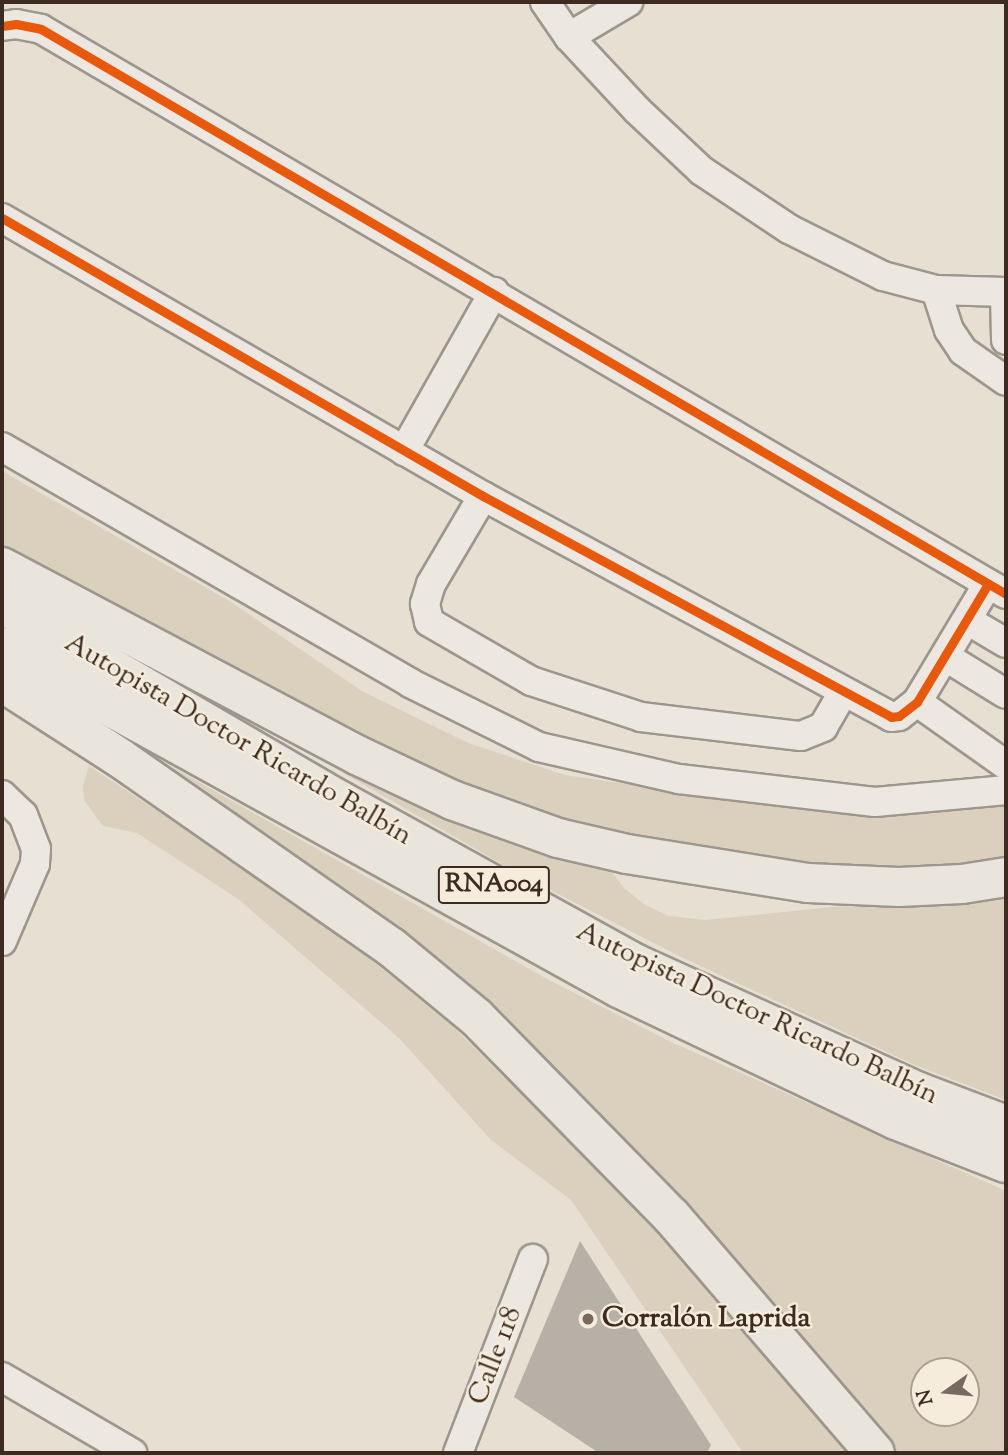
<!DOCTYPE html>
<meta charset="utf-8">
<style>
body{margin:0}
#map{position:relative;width:1008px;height:1455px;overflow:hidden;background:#e7dfd1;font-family:"Sorts Mill Goudy",serif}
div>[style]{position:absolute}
.green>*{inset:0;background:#dbd0bd}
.building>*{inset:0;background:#b7b0a7}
.roads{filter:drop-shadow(2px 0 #9d968d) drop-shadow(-2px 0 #9d968d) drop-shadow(0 2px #9d968d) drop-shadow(0 -2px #9d968d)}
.minor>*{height:28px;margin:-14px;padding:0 14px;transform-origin:14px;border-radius:14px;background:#ece8e1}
.highway>*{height:38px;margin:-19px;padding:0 19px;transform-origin:19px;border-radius:19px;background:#e9e4dc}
.cycleway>*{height:9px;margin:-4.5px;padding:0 4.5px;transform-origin:4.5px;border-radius:4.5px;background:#e8590c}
.dots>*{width:19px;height:19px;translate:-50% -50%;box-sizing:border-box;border:4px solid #f5ecdc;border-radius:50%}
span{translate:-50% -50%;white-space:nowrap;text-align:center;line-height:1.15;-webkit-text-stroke:5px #f5ecdc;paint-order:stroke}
.shield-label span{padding:2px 5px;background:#f5ecdc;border:2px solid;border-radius:5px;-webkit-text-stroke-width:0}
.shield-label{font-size:26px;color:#3d2b22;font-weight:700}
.street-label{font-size:28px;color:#3d2b22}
.poi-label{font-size:28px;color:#3d2b22;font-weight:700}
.left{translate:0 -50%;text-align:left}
.frame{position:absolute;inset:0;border:4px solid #3d2b22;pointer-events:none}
.north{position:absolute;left:910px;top:1357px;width:70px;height:70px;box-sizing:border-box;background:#f5ecdc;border:2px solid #ab9f92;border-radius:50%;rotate:255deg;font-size:19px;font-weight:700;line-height:28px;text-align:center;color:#3d2b22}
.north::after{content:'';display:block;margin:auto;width:24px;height:32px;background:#786a5f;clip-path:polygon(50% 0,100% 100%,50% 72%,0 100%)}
</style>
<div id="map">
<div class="green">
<i style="clip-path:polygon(2px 471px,231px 602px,362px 691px,468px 743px,565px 775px,794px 809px,884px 814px,1006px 803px,1006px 858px,962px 867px,879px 873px,780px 866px,595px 834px,450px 788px,2px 551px)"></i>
<i style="clip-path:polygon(208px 695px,608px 867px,624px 888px,645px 905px,669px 916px,706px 920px,832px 907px,925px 905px,1006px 894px,1006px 1100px,915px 1065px,683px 958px,519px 874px)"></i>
<i style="clip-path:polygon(evenodd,165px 763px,549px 980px,671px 1042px,1006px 1191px,1006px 1453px,888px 1453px,695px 1224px,160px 771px,165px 763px,924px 1371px,966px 1371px,966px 1413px,924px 1413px,924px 1371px)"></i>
<i style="clip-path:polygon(89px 766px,318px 916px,453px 1027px,634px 1203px,855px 1453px,743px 1453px,571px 1200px,491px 1140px,399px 1038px,238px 899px,137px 833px,103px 826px,84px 800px,83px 785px)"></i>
</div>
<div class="building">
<i style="clip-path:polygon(580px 1241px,711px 1445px,707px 1453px,599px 1453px,514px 1397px)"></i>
</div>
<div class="roads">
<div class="minor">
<i style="left:545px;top:2px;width:42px;rotate:55.6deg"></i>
<i style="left:569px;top:37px;width:100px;rotate:47deg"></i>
<i style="left:637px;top:110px;width:89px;rotate:43.2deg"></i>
<i style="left:702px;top:171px;width:105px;rotate:33.7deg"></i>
<i style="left:789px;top:229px;width:105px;rotate:26.6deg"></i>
<i style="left:883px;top:276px;width:55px;rotate:14.8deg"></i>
<i style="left:936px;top:290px;width:70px;rotate:1.6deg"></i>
<i style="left:2px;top:26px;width:14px;rotate:-8deg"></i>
<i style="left:16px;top:24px;width:25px;rotate:11deg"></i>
<i style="left:41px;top:29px;width:1118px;rotate:30.35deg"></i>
<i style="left:569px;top:37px;width:69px;rotate:-30.7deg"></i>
<i style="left:2px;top:218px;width:556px;rotate:30.03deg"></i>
<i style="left:483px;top:496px;width:464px;rotate:28.4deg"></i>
<i style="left:891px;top:717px;width:8px;rotate:-7deg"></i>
<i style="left:899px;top:716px;width:23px;rotate:-38deg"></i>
<i style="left:917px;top:702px;width:138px;rotate:-59deg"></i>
<i style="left:936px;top:290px;width:42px;rotate:72deg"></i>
<i style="left:949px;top:330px;width:25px;rotate:56deg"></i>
<i style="left:963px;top:351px;width:52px;rotate:34.9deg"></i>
<i style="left:1005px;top:292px;width:48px;rotate:88.8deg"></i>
<i style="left:2px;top:447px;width:471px;rotate:30deg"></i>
<i style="left:410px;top:683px;width:144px;rotate:26.4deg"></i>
<i style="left:539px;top:747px;width:144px;rotate:12.9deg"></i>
<i style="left:679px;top:779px;width:197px;rotate:6.7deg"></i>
<i style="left:875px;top:802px;width:132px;rotate:-5.2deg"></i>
<i style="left:404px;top:451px;width:183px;rotate:-60.5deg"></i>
<i style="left:483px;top:496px;width:102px;rotate:120.6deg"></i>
<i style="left:431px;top:584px;width:21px;rotate:107deg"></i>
<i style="left:425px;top:604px;width:18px;rotate:77deg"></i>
<i style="left:429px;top:622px;width:118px;rotate:30deg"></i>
<i style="left:531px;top:681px;width:116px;rotate:18.1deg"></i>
<i style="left:641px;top:717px;width:161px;rotate:6.8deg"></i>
<i style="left:801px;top:736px;width:24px;rotate:-22deg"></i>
<i style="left:823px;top:727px;width:39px;rotate:-60deg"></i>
<i style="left:967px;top:620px;width:45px;rotate:30.5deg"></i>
<i style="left:946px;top:657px;width:70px;rotate:31.7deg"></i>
<i style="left:917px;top:702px;width:109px;rotate:35.3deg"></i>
<i style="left:2px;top:795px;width:29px;rotate:44deg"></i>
<i style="left:23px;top:815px;width:36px;rotate:69deg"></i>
<i style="left:36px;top:849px;width:15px;rotate:94deg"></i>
<i style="left:35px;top:864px;width:84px;rotate:113.2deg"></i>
<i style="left:2px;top:1377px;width:151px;rotate:30.3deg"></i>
<i style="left:458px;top:1453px;width:208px;rotate:-68.9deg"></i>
</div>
<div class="highway">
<i style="left:2px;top:567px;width:402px;rotate:27.9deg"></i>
<i style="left:357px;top:755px;width:105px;rotate:25.3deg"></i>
<i style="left:452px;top:800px;width:113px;rotate:19.7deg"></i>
<i style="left:558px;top:838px;width:71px;rotate:13.1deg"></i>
<i style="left:627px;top:854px;width:183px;rotate:9.1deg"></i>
<i style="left:808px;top:883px;width:91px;rotate:2.5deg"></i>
<i style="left:899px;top:887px;width:63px;rotate:-2.7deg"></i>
<i style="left:962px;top:884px;width:45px;rotate:-9deg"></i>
<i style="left:2px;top:604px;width:392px;rotate:30.2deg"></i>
<i style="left:341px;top:801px;width:335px;rotate:28.9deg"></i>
<i style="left:634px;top:963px;width:313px;rotate:24.4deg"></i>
<i style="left:919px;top:1092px;width:93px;rotate:20.8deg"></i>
<i style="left:2px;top:647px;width:705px;rotate:28.93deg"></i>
<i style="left:619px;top:988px;width:307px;rotate:25.5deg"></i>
<i style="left:896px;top:1120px;width:118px;rotate:21.4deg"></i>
<i style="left:2px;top:682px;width:140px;rotate:32.8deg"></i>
<i style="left:120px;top:758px;width:330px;rotate:34.9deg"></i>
<i style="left:391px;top:947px;width:110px;rotate:39.5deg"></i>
<i style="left:476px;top:1017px;width:280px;rotate:45.6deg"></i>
<i style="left:672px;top:1217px;width:311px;rotate:49.3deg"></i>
</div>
</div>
<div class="cycleway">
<i style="left:2px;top:26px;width:14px;rotate:-8deg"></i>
<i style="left:16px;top:24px;width:25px;rotate:11deg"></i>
<i style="left:41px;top:29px;width:1118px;rotate:30.35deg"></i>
<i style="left:2px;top:218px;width:556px;rotate:30.03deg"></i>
<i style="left:483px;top:496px;width:464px;rotate:28.4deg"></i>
<i style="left:891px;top:717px;width:8px;rotate:-7deg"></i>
<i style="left:899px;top:716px;width:23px;rotate:-38deg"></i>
<i style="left:917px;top:702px;width:138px;rotate:-59deg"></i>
</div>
<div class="dots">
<i style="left:588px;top:1319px;background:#786a5f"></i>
</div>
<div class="shield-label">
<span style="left:494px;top:885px">RNA004</span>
</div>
<div class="street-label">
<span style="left:238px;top:740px;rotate:30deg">Autopista Doctor Ricardo Balbín</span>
<span style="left:757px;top:1014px;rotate:25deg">Autopista Doctor Ricardo Balbín</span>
<span style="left:496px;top:1356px;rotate:-69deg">Calle 118</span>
</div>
<div class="poi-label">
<span class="left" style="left:602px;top:1319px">Corralón Laprida</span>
</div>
<div class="frame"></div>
<div class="north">N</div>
</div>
